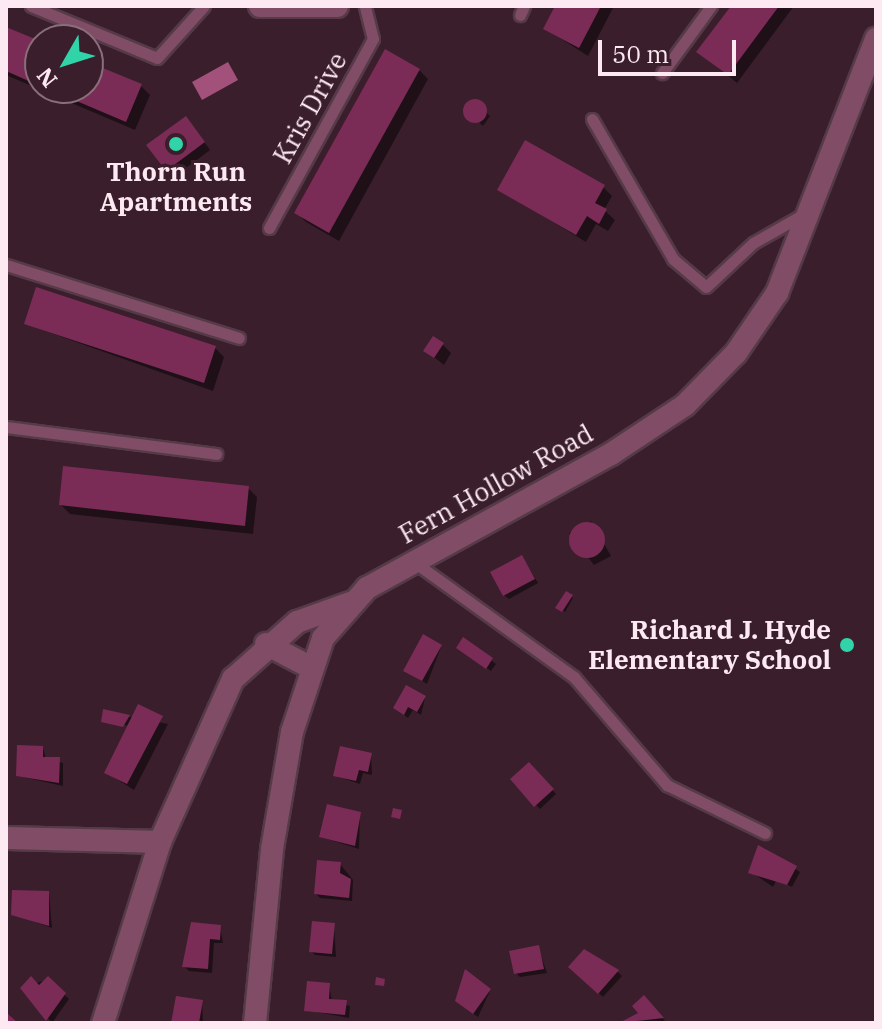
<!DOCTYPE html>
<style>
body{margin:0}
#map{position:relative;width:882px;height:1029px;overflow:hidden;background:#3a1e2c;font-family:"IBM Plex Serif",serif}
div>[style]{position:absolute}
.water>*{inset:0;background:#a2517a}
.shadow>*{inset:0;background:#0007}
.building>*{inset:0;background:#7a2c56}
.round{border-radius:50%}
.roads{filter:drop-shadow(2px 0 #553a48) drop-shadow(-2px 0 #553a48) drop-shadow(0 2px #553a48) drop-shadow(0 -2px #553a48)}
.lane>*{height:11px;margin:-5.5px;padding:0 5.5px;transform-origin:5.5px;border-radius:5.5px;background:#814c66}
.street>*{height:22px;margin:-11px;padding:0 11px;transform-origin:11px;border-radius:11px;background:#814c66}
.dots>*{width:22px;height:22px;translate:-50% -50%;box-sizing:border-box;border:4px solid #3a1e2c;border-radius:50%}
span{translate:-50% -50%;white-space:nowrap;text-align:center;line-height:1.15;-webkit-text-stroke:6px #3a1e2c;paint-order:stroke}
.street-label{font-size:26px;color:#fce9f1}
.poi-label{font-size:26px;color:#fce9f1;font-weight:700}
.right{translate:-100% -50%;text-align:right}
.frame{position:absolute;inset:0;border:8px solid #fce9f1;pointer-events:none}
.north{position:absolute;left:24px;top:24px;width:80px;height:80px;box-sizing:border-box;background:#3a1e2c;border:2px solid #886f7b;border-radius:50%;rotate:231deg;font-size:22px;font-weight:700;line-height:32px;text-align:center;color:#fce9f1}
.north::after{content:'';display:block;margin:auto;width:28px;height:36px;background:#31d4a9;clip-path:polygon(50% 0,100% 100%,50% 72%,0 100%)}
.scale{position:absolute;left:598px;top:40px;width:138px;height:36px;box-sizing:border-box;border:4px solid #fce9f1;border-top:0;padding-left:10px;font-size:24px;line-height:28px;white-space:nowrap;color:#fce9f1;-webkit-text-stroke:6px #3a1e2c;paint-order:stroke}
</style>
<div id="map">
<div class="water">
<i style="clip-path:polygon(228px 62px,238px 80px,202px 100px,192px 82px)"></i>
</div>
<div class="shadow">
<i style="clip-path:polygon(558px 6px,614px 6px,588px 56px,546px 29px)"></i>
<i style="clip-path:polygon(733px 6px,794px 6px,737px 83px,699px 52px)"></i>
<i style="clip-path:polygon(6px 29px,40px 43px,40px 88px,88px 88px,88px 64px,141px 86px,150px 95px,135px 130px,6px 75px)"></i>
<i style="clip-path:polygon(419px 70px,428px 79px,339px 241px,306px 222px,297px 213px)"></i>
<i style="clip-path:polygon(475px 102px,490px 116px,483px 126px,466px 110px)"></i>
<i style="clip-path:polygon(192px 125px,210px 150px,174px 177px,149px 146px)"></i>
<i style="clip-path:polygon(603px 187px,612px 196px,604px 210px,615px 220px,608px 231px,596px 224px,586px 242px,499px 189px)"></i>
<i style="clip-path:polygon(26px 324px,215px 348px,224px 357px,213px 391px)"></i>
<i style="clip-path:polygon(442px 344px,451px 353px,444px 365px,426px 351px)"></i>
<i style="clip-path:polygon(248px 488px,257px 497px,253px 534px,70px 514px,61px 505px)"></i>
<i style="clip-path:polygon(591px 521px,611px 556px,594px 565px,569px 533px)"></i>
<i style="clip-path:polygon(522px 557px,538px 583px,509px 599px,504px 595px)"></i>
<i style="clip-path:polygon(566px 593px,573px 598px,565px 612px,558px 607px)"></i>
<i style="clip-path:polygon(464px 640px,496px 664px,491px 671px,463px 652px)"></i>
<i style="clip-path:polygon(441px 647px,427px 684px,405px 670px)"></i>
<i style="clip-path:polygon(425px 698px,421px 715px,413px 710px,408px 718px,395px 708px)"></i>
<i style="clip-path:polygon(105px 712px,168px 724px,134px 790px,107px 773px,134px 727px,103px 720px)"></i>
<i style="clip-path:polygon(43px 748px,46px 759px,63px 763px,63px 786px,18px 776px)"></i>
<i style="clip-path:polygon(371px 755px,372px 775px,363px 773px,360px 784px,336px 776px)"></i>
<i style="clip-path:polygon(529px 765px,556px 794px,540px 809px,512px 780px)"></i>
<i style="clip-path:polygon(360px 814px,359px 849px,321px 837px)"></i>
<i style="clip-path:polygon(760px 847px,800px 872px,792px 887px,777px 879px,773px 887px,751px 872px)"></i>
<i style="clip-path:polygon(340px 864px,353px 880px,352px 901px,320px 898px,316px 894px)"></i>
<i style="clip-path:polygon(49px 893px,52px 928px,13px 914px)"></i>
<i style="clip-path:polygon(334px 925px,336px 957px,315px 955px,311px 951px)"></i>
<i style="clip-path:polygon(220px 927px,223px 943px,214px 943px,212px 973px,189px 971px,185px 967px)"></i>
<i style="clip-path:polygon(538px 947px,547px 973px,520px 977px,516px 973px)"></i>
<i style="clip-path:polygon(609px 964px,622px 976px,603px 997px,570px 967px)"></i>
<i style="clip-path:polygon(48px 979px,69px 999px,52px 1023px,23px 988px)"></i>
<i style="clip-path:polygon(329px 985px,332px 1001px,350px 1006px,349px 1018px,306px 1010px)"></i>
<i style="clip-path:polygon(490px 991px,478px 1017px,461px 1005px)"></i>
<i style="clip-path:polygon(644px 998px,667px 1023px,625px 1023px,641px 1013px)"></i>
<i style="clip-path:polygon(202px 1002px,203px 1023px,174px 1023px)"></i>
</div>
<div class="building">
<i style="clip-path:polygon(555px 6px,601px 6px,579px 48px,543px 29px)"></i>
<i style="clip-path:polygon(731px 6px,779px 6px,728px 75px,696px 52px)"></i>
<i style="clip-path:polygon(6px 27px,40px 41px,40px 86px,6px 71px)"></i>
<i style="clip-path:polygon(385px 49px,420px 69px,329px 233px,294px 213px)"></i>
<i style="clip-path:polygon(88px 62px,142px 84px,126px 122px,46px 88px,88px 88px)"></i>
<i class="round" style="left:463px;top:99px;width:24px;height:24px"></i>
<i style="clip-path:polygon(186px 116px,205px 142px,166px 171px,146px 145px)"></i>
<i style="clip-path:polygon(525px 140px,605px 185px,595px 203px,607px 209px,599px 224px,587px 216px,576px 235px,497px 190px)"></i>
<i style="clip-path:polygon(36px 287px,216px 346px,204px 383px,24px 324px)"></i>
<i style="clip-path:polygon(433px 336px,444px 343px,434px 358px,423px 351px)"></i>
<i style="clip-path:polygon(63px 466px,249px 486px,245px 526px,59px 505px)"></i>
<i class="round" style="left:569px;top:522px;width:36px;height:36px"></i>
<i style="clip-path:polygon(522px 555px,535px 579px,503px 596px,490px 572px)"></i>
<i style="clip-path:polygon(566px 591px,573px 595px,562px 612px,555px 608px)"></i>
<i style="clip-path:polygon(423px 634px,442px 645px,422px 681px,403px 671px)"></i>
<i style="clip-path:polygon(463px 637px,493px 658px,486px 669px,456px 648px)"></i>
<i style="clip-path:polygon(406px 685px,426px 696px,417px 712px,408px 707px,404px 715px,393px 708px)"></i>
<i style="clip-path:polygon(138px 704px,163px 716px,127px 784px,104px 773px)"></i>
<i style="clip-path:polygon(103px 709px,130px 715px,123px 727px,101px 722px)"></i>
<i style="clip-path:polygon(17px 745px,43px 746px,43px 757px,60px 757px,59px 783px,16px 776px)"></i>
<i style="clip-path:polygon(340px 746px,372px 753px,368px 772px,359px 770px,356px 781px,333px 776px)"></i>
<i style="clip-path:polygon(529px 762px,554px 789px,534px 807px,510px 779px)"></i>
<i style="clip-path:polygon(327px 804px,361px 812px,355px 846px,319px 837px)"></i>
<i style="clip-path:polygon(393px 808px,402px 810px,400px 819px,391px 817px)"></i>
<i style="clip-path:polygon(758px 845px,797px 866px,787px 885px,748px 873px)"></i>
<i style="clip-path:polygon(317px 860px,341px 862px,340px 873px,351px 879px,349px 898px,314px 894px)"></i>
<i style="clip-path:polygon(12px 890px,49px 891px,49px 926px,11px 915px)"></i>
<i style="clip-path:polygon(312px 921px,335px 923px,332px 954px,309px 952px)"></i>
<i style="clip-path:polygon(191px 922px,221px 925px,220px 940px,210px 939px,208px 969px,182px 967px)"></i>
<i style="clip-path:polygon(539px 945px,544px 969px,514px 974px,509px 951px)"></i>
<i style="clip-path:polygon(584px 949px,619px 970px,598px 994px,568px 967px)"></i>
<i style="clip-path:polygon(465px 969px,491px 989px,473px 1014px,455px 1001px)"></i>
<i style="clip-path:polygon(31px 976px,39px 985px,48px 976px,66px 993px,46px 1021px,20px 988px)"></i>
<i style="clip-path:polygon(376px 977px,385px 979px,384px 986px,375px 985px)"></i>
<i style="clip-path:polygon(307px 981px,330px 983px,329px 999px,347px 1000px,345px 1015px,304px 1011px)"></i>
<i style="clip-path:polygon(644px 995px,664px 1018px,619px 1023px,638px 1013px,632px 1006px)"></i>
<i style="clip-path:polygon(176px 996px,203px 1000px,199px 1023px,171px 1023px)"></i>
<i style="clip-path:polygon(8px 1014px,18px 1023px,6px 1023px)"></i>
</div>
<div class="roads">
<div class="lane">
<i style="left:31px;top:6px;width:136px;rotate:22.4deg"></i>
<i style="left:157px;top:58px;width:70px;rotate:-47.9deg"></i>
<i style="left:520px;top:15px;width:10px;rotate:-66deg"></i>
<i style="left:662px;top:73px;width:83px;rotate:-53.8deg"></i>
<i style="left:592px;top:119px;width:162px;rotate:59.9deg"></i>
<i style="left:673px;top:259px;width:43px;rotate:40.3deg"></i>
<i style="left:706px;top:287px;width:64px;rotate:-43.1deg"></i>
<i style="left:753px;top:243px;width:59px;rotate:-29.6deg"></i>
<i style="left:269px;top:228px;width:216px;rotate:-61.2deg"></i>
<i style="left:373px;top:39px;width:34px;rotate:-104deg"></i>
<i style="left:6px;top:265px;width:244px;rotate:17.4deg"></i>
<i style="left:6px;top:427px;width:212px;rotate:7.3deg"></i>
<i style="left:414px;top:562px;width:197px;rotate:35.7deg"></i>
<i style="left:574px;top:677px;width:143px;rotate:49.3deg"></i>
<i style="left:667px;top:785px;width:109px;rotate:26.1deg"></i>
</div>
<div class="street">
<i style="left:260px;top:6px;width:77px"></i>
<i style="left:266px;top:644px;width:50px;rotate:27.6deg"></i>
<i style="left:6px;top:838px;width:154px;rotate:1.5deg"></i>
<i style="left:103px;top:1023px;width:190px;rotate:-72.5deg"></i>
<i style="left:160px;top:842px;width:179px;rotate:-65.9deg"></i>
<i style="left:233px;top:679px;width:86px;rotate:-41.7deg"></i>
<i style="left:297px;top:622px;width:56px;rotate:-19.7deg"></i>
<i style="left:255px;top:1023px;width:175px;rotate:-84.4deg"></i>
<i style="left:272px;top:849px;width:119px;rotate:-80.3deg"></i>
<i style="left:292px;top:732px;width:99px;rotate:-71.7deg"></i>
<i style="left:323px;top:638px;width:67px;rotate:-48.7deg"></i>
<i style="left:367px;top:588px;width:278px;rotate:-28.8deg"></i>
<i style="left:611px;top:454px;width:89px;rotate:-33.5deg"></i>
<i style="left:685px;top:405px;width:73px;rotate:-45.6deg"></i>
<i style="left:736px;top:353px;width:73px;rotate:-55.7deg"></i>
<i style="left:777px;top:293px;width:273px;rotate:-68.7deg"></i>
</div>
</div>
<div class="dots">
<i style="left:176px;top:144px;background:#31d4a9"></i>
<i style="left:847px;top:645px;background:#31d4a9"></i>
</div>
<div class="street-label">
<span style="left:310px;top:108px;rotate:-61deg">Kris Drive</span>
<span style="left:496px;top:484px;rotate:-29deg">Fern Hollow Road</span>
</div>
<div class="poi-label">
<span style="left:176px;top:187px">Thorn Run<br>Apartments</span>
<span class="right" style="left:831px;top:645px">Richard J. Hyde<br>Elementary School</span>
</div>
<div class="frame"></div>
<div class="north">N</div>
<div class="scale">50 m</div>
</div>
